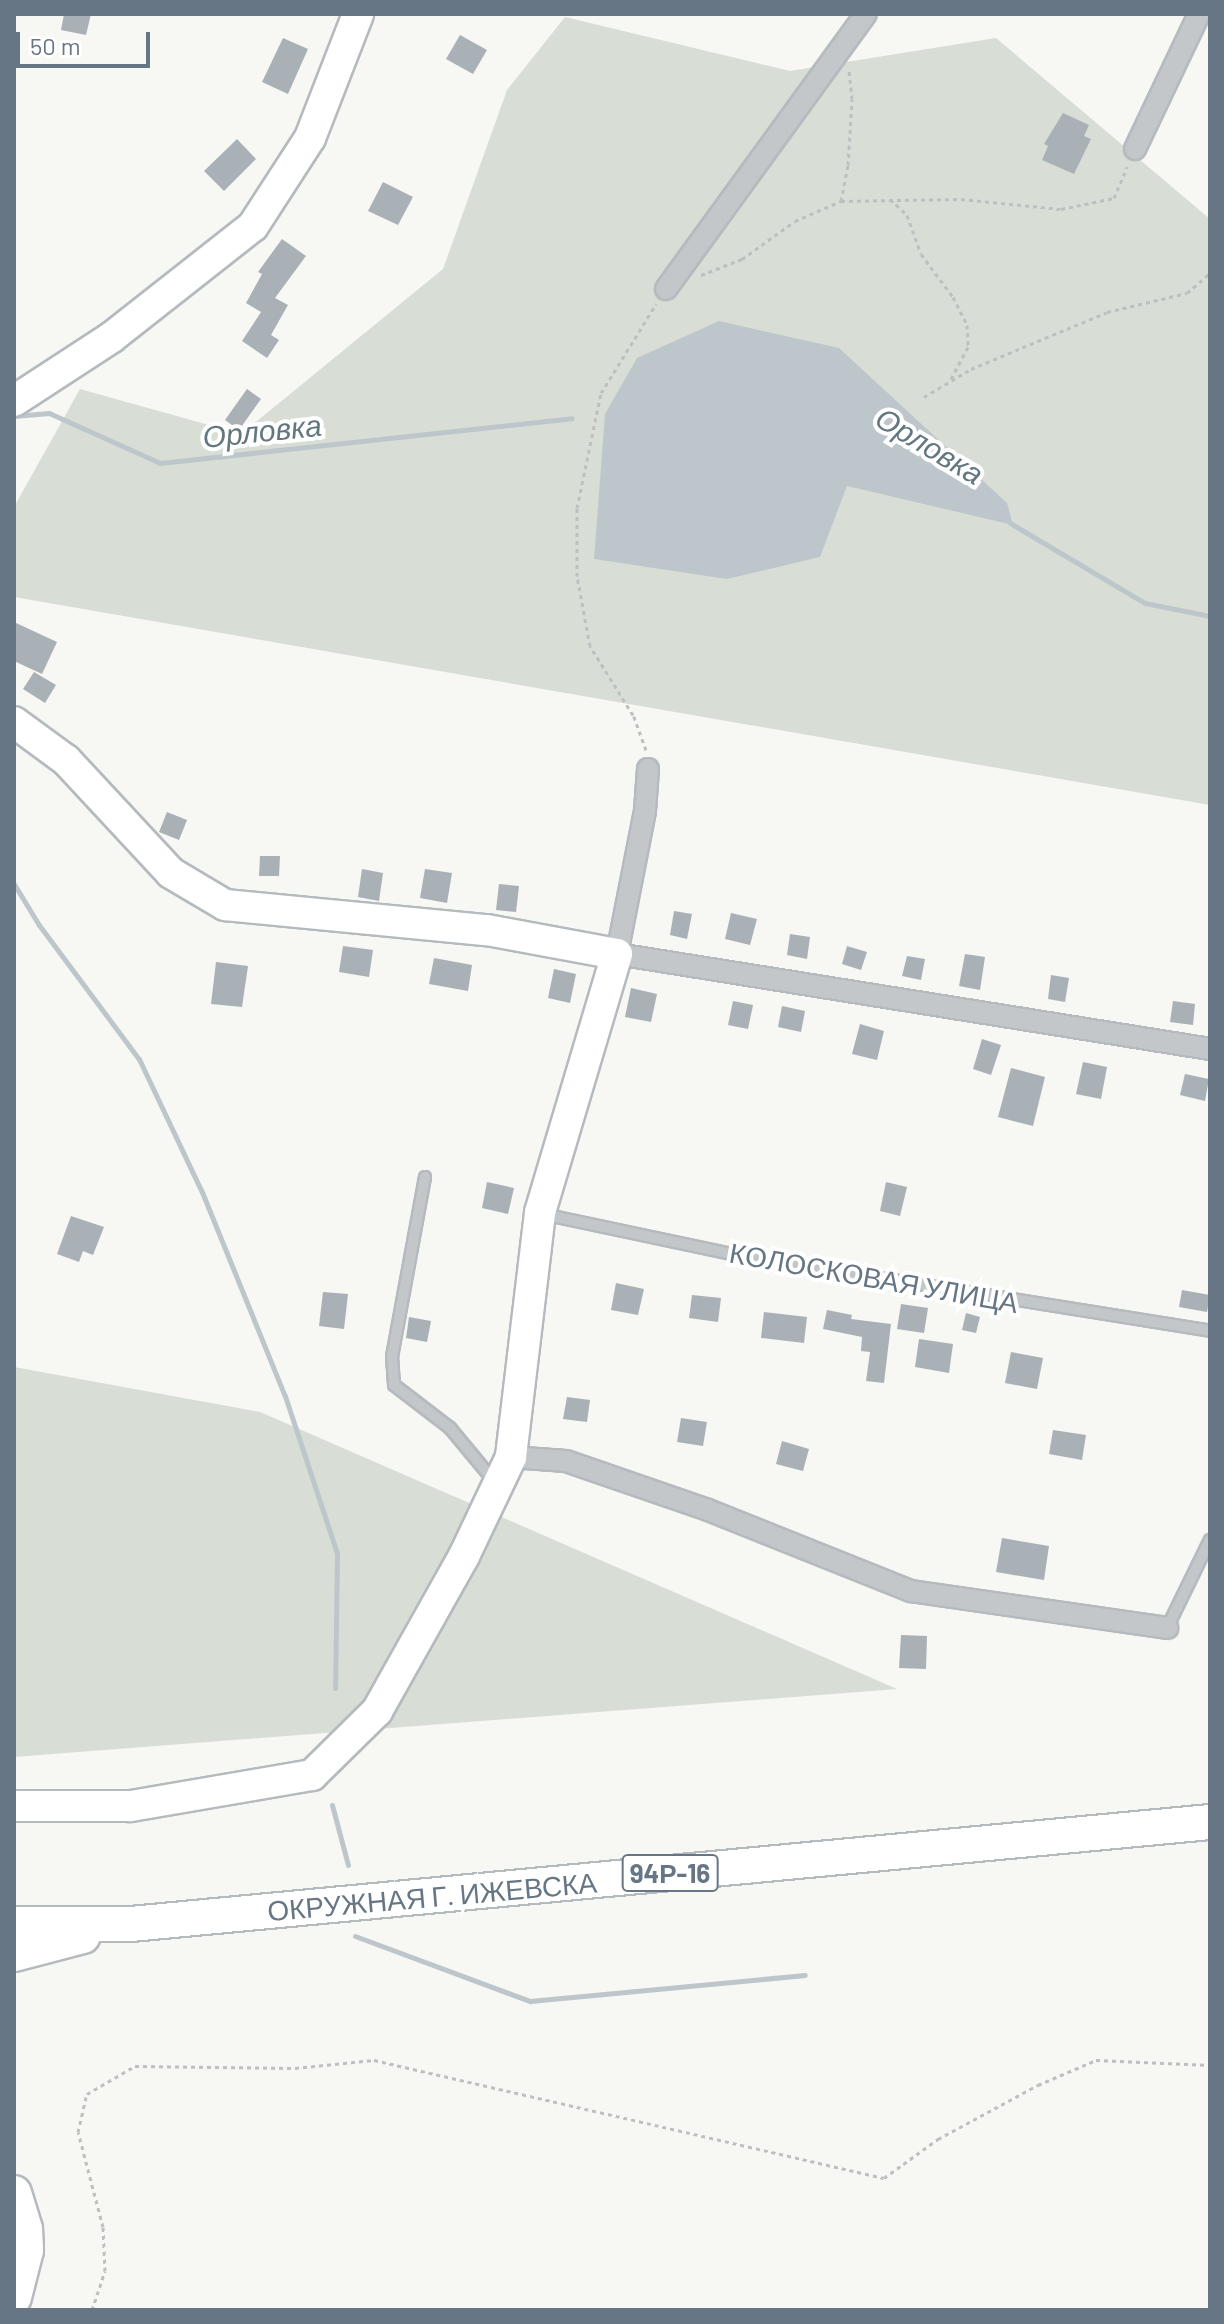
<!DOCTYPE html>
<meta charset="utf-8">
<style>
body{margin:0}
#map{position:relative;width:1224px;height:2324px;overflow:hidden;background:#f7f7f4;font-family:Barlow,sans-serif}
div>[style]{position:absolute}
.green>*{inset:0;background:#d8ded5}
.water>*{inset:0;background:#bdc6cb}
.stream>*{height:5px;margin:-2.5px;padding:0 2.5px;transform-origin:2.5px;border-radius:2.5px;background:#bdc6cb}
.building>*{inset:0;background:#a9b1b6}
.path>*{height:3px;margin-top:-1.5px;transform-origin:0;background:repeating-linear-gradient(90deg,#bdbfc1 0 4px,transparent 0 8px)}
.roads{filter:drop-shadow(2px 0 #b5babe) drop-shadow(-2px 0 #b5babe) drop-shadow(0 2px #b5babe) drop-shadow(0 -2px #b5babe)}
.lane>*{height:10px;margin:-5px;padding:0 5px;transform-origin:5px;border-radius:5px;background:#c3c7ca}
.street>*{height:20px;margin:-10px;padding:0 10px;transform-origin:10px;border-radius:10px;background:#c3c7ca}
.secondary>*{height:30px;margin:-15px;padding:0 15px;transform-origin:15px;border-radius:15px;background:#fff}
.primary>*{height:34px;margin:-17px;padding:0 17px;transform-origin:17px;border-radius:17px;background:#fff}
span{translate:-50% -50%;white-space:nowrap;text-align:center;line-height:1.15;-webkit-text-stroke:8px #fff;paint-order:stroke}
.shield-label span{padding:2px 6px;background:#fff;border:2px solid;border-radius:6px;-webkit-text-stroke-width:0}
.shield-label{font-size:26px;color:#677684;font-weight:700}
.street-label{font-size:28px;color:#677684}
.water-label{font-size:30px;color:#63777f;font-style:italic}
.frame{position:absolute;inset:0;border:16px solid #677684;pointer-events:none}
.scale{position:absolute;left:16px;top:32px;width:134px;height:36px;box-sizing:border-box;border:4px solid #677684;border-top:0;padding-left:10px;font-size:24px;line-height:28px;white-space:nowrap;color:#677684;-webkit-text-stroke:6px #fff;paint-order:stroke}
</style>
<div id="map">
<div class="green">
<i style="clip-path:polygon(565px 17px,790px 71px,996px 38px,1210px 219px,1210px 805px,14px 597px,14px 507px,80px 389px,241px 434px,443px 269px,507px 90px)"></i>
<i style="clip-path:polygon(14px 1367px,260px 1412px,897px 1689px,14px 1757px)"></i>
</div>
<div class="water">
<i style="clip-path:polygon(719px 321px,839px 348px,1007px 503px,1013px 525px,847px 486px,820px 557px,727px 579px,594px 559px,605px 414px,637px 358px)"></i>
</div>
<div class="stream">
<i style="left:14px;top:416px;width:35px;rotate:-5deg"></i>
<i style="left:49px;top:413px;width:122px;rotate:24.2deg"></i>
<i style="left:160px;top:463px;width:414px;rotate:-6.2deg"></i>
<i style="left:1010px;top:523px;width:157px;rotate:30.7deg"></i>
<i style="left:1145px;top:603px;width:66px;rotate:11.3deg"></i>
<i style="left:14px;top:884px;width:48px;rotate:58.6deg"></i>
<i style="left:39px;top:925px;width:167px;rotate:53.3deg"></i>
<i style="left:139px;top:1059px;width:147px;rotate:64.7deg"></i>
<i style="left:202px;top:1192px;width:220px;rotate:67.9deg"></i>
<i style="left:285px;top:1396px;width:165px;rotate:71.7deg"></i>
<i style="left:337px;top:1553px;width:135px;rotate:90.8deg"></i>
<i style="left:332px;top:1805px;width:62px;rotate:75.1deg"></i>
<i style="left:355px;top:1936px;width:187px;rotate:20.4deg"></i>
<i style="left:530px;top:2001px;width:276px;rotate:-5.4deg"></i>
</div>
<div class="building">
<i style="clip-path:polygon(64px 14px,91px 14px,86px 35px,61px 30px)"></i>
<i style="clip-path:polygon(460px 35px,487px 50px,473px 74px,446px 59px)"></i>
<i style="clip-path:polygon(283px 38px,308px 49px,288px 94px,262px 82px)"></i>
<i style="clip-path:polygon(1063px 113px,1089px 125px,1084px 136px,1091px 139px,1074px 174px,1042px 160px,1048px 146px,1044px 144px)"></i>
<i style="clip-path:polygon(237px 139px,256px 159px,224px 191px,204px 171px)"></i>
<i style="clip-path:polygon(383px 182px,413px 197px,398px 225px,368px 211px)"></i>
<i style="clip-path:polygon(282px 239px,306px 256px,275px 298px,288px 305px,271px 335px,279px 340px,267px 358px,242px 341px,261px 312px,246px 303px,262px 274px,258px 272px)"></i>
<i style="clip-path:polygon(247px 389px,261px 399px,239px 430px,225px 420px)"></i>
<i style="clip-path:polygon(14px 622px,57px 642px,42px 674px,14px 661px)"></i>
<i style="clip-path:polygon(34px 672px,56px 685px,45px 703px,23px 689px)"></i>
<i style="clip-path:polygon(167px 812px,187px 820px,179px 840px,159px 832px)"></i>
<i style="clip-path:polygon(260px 856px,280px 856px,279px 876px,259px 876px)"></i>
<i style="clip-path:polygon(362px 869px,383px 873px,379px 901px,358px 897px)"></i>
<i style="clip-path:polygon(425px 869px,452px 873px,447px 903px,420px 898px)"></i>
<i style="clip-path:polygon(499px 884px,519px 886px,516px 912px,496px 910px)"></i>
<i style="clip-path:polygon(674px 911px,692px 914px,687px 939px,670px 935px)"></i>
<i style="clip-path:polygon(731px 913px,757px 919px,750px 945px,725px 939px)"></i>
<i style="clip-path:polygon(790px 934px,810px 937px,807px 959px,787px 955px)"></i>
<i style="clip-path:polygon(343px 946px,373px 950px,369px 977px,339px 972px)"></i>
<i style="clip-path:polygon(847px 946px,867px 952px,861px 970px,842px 964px)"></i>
<i style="clip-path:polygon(965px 954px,985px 957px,980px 990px,959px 986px)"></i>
<i style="clip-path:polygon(907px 956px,925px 959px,921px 980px,902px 976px)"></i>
<i style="clip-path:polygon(434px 958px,472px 965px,468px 991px,429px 984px)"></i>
<i style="clip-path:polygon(216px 962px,248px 966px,242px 1007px,211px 1004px)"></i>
<i style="clip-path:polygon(554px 969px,576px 974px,570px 1003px,548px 998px)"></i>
<i style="clip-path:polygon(1051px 975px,1069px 978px,1065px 1002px,1048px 999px)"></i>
<i style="clip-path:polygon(631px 988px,657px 994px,651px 1022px,625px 1017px)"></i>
<i style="clip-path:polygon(733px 1001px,753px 1005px,748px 1029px,728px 1025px)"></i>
<i style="clip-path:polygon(1173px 1001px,1195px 1004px,1193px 1025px,1170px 1022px)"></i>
<i style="clip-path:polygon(782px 1006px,805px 1011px,801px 1032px,778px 1027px)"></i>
<i style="clip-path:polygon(860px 1024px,884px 1031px,877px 1060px,852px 1054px)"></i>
<i style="clip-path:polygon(982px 1039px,1001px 1045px,991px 1075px,973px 1069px)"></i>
<i style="clip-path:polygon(1083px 1062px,1107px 1067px,1101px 1099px,1076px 1094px)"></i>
<i style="clip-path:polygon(1011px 1068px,1045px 1077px,1033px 1126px,998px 1117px)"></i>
<i style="clip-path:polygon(1185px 1074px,1209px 1079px,1205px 1101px,1180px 1095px)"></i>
<i style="clip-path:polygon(487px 1182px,514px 1188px,508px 1214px,482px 1208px)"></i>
<i style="clip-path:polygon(886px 1182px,907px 1187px,900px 1216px,880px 1211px)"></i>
<i style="clip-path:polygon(71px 1216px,104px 1227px,93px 1255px,83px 1251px,79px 1262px,57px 1254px)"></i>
<i style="clip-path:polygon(616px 1283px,644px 1289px,638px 1315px,611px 1310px)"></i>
<i style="clip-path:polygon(1182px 1290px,1210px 1295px,1207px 1312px,1179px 1307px)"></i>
<i style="clip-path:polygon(323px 1292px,348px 1294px,344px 1329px,319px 1326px)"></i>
<i style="clip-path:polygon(692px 1295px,721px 1298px,718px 1322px,689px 1318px)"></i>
<i style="clip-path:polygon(901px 1304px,928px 1308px,924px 1333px,897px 1329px)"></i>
<i style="clip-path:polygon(827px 1310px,852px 1315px,851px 1319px,891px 1324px,884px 1383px,866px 1381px,870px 1352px,861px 1351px,862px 1337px,823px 1329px)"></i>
<i style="clip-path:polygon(764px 1312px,807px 1317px,804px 1343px,761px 1338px)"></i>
<i style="clip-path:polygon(966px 1313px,980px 1317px,976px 1333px,962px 1330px)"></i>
<i style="clip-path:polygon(409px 1317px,431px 1321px,427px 1342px,406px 1338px)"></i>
<i style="clip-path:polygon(919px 1339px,953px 1344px,949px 1373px,915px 1367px)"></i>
<i style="clip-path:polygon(1011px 1352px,1043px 1358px,1037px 1389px,1005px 1383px)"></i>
<i style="clip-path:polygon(567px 1397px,590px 1400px,587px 1422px,563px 1419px)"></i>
<i style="clip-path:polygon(681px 1418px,707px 1422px,703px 1446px,677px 1442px)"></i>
<i style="clip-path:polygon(1053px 1430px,1086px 1435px,1082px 1460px,1049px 1454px)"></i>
<i style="clip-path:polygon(782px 1441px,809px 1449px,803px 1471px,776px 1464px)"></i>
<i style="clip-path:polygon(1002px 1538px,1049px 1546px,1044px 1580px,996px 1572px)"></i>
<i style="clip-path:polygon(901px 1635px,927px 1636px,926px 1669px,899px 1668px)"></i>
</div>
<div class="path">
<i style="left:890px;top:199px;width:23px;rotate:43deg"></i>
<i style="left:907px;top:215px;width:41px;rotate:70.3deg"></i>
<i style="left:921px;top:254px;width:54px;rotate:53.3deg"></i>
<i style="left:953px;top:297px;width:31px;rotate:63deg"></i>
<i style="left:967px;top:325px;width:22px;rotate:87deg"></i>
<i style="left:968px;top:347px;width:36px;rotate:118deg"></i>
<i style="left:841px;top:201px;width:120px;rotate:-1deg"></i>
<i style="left:961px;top:199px;width:100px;rotate:5.7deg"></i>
<i style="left:1061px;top:209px;width:54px;rotate:-11.7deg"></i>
<i style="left:1114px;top:198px;width:34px;rotate:-67deg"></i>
<i style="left:701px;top:275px;width:44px;rotate:-21.3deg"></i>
<i style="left:742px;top:259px;width:65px;rotate:-35.6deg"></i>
<i style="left:795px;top:221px;width:50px;rotate:-23.5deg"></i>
<i style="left:841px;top:201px;width:37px;rotate:-79deg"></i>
<i style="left:848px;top:165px;width:66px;rotate:-86.5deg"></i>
<i style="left:852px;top:99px;width:30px;rotate:-96deg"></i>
<i style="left:924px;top:397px;width:55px;rotate:-30.8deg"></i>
<i style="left:971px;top:369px;width:147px;rotate:-22.7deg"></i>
<i style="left:1107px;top:312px;width:82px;rotate:-13.4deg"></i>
<i style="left:1187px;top:293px;width:30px;rotate:-41deg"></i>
<i style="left:646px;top:750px;width:37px;rotate:-110deg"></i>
<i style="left:633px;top:715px;width:81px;rotate:-121.9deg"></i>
<i style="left:590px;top:646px;width:71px;rotate:-100.5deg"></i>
<i style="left:577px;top:576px;width:68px;rotate:-90deg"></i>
<i style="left:577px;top:508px;width:117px;rotate:-78.2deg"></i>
<i style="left:601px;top:393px;width:105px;rotate:-58.3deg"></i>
<i style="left:92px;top:2310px;width:41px;rotate:-71.6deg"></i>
<i style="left:105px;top:2271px;width:44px;rotate:-92.6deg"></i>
<i style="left:103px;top:2227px;width:98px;rotate:-104.7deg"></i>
<i style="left:78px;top:2132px;width:39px;rotate:-77deg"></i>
<i style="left:87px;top:2094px;width:56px;rotate:-30.3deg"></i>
<i style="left:135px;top:2066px;width:160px;rotate:0.7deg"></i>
<i style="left:295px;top:2068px;width:79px;rotate:-5.8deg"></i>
<i style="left:374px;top:2060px;width:523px;rotate:13.03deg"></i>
<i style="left:884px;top:2178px;width:67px;rotate:-35.8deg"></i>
<i style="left:938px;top:2139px;width:114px;rotate:-28.4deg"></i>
<i style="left:1038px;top:2085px;width:63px;rotate:-23.3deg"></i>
<i style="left:1096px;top:2060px;width:114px;rotate:2.5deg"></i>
</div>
<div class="roads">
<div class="lane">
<i style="left:425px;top:1177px;width:182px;rotate:100.4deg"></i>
<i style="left:392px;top:1356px;width:29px;rotate:86deg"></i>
<i style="left:394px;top:1385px;width:71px;rotate:37.5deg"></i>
<i style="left:450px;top:1428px;width:69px;rotate:50.3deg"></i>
<i style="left:542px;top:1214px;width:199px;rotate:11.9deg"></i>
<i style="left:737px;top:1255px;width:479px;rotate:9.1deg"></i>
<i style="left:1167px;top:1628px;width:98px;rotate:-64deg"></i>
</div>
<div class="street">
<i style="left:1135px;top:149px;width:149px;rotate:-64.6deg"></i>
<i style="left:666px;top:289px;width:340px;rotate:-54deg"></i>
<i style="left:648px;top:769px;width:42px;rotate:94.1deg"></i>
<i style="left:645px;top:811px;width:146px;rotate:101.1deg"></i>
<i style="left:617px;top:954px;width:601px;rotate:9.1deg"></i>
<i style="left:511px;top:1457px;width:55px;rotate:4.2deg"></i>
<i style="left:566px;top:1461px;width:150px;rotate:19deg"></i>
<i style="left:708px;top:1510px;width:219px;rotate:21.8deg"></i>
<i style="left:911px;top:1591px;width:259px;rotate:8.2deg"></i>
</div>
<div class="secondary">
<i style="left:14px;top:401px;width:117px;rotate:-33.1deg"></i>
<i style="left:112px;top:337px;width:179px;rotate:-38.2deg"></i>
<i style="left:253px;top:226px;width:105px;rotate:-57.1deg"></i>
<i style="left:310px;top:138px;width:133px;rotate:-68.8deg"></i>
<i style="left:14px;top:722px;width:64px;rotate:36.2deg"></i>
<i style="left:66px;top:760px;width:154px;rotate:47.1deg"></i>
<i style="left:171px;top:873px;width:63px;rotate:30.7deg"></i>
<i style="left:225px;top:905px;width:263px;rotate:5.5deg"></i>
<i style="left:487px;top:930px;width:132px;rotate:10.5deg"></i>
<i style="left:617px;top:954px;width:270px;rotate:106.6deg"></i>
<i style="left:540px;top:1213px;width:246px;rotate:96.8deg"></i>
<i style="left:511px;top:1457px;width:110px;rotate:115.4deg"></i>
<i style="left:464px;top:1556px;width:178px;rotate:119.3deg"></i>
<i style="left:377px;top:1711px;width:91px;rotate:135.4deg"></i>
<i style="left:312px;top:1775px;width:185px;rotate:170.3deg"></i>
<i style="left:130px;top:1806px;width:116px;rotate:180deg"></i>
</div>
<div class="primary">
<i style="left:14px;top:1924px;width:117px"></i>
<i style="left:131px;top:1924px;width:1084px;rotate:-5.4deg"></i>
<i style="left:14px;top:1954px;width:71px;rotate:-14.6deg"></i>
<i style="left:14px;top:2193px;width:38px;rotate:73deg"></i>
<i style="left:25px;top:2229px;width:21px;rotate:87deg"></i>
<i style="left:26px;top:2250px;width:49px;rotate:104.3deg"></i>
</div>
</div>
<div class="shield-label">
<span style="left:670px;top:1873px">94Р-16</span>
</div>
<div class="street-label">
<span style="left:874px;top:1277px;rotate:10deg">КОЛОСКОВАЯ УЛИЦА</span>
<span style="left:432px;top:1896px;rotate:-5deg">ОКРУЖНАЯ Г. ИЖЕВСКА</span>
</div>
<div class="water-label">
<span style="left:262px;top:430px;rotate:-6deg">Орловка</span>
<span style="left:930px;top:445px;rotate:31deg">Орловка</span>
</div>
<div class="frame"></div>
<div class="scale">50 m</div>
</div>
